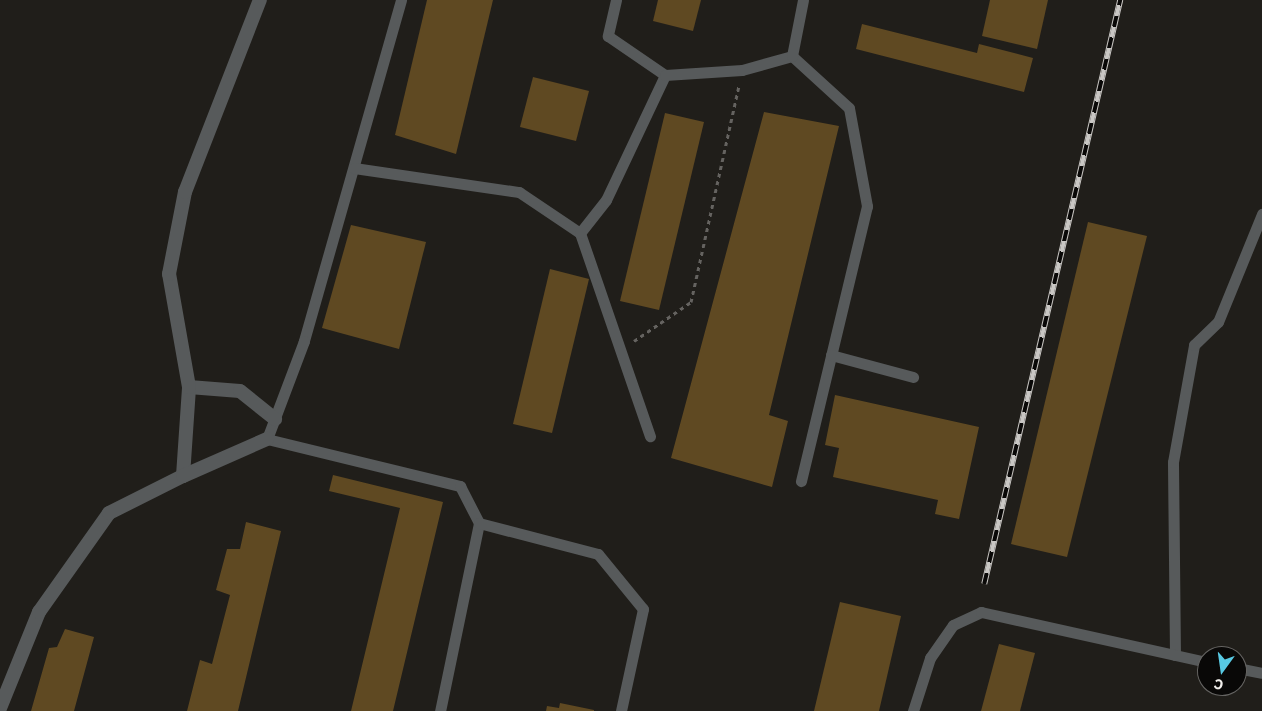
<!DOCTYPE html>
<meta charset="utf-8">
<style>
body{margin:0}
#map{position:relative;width:1262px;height:711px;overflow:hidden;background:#201e1a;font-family:"IBM Plex Sans",sans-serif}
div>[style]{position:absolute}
.building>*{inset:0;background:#5f4922}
.path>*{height:3px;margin-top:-1.5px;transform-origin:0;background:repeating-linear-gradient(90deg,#656360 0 4px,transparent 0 8px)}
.service>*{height:11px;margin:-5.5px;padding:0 5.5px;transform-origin:5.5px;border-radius:5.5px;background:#575a5b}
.minor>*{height:14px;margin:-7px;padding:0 7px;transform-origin:7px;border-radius:7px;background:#575a5b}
.rail>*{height:5.5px;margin-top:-2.75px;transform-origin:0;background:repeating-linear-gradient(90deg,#090807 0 11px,#c9c7c4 0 22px);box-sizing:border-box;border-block:1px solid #c9c7c4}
span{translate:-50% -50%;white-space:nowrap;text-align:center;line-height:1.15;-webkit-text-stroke:5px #090807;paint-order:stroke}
.north{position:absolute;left:1197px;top:646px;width:50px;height:50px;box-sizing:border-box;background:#090807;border:1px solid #656462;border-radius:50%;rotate:194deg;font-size:14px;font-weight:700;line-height:20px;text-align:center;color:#f0eeeb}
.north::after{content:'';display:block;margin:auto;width:18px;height:22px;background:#58c9e3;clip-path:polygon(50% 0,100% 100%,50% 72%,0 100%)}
</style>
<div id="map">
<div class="building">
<i style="clip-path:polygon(427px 0,493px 0,456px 154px,395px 135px)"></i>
<i style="clip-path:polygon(658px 0,701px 0,693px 31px,653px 21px)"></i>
<i style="clip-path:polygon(990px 0,1048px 0,1037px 49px,982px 36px)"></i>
<i style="clip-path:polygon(862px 24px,977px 53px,979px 44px,1033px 58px,1024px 92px,856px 49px)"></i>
<i style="clip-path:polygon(533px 77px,589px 91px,576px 141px,520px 127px)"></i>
<i style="clip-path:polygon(764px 112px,839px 126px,769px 415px,788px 421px,772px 487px,671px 458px)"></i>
<i style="clip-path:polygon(665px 113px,704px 122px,659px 310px,620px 301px)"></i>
<i style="clip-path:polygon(1088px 222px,1147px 236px,1067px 557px,1011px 544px)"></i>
<i style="clip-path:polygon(351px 225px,426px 242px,399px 349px,322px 328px)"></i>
<i style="clip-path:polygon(550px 269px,589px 279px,552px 433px,513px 424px)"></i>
<i style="clip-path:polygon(835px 395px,979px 427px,959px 519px,935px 514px,938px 500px,833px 477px,839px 448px,825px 445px)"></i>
<i style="clip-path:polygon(333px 475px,443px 502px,393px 711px,351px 711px,400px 508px,329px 491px)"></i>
<i style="clip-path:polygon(246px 522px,281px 531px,238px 711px,187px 711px,200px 660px,212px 664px,230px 595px,216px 590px,227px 549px,240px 549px)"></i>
<i style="clip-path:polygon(840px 602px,901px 616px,879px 711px,814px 711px)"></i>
<i style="clip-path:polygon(65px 629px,94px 637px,74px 711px,31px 711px,49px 648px,57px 647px)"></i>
<i style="clip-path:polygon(999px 644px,1035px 653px,1020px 711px,981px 711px)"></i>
<i style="clip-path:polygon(560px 703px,594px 710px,594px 711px,546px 711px,547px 706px,559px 708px)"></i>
</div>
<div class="path">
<i style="left:634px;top:341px;width:69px;rotate:-34.4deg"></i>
<i style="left:691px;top:302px;width:222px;rotate:-77.5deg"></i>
</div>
<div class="service">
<i style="left:401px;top:0;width:355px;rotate:105.9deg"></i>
<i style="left:304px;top:341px;width:105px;rotate:110.7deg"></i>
<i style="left:267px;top:439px;width:199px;rotate:13.7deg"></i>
<i style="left:460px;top:486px;width:42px;rotate:62.8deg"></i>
<i style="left:479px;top:523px;width:192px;rotate:101.7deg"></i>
<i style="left:616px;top:0;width:37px;rotate:103deg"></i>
<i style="left:608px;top:36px;width:69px;rotate:34.4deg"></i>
<i style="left:792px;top:56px;width:77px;rotate:42.4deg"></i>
<i style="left:849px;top:108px;width:100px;rotate:79.6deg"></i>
<i style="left:867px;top:206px;width:283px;rotate:103.5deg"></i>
<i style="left:354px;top:168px;width:167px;rotate:8.3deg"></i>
<i style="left:519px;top:192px;width:73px;rotate:33.9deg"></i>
<i style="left:580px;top:233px;width:215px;rotate:71deg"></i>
<i style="left:580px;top:233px;width:42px;rotate:-51.8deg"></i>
<i style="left:606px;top:200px;width:138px;rotate:-64.7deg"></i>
<i style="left:665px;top:75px;width:77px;rotate:-3.7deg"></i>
<i style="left:742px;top:70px;width:52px;rotate:-15.6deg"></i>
<i style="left:792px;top:56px;width:57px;rotate:-78.9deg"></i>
<i style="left:831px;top:355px;width:85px;rotate:15deg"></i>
<i style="left:479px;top:523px;width:123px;rotate:14.6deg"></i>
<i style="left:598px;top:554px;width:71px;rotate:50.7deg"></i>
<i style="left:643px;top:609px;width:104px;rotate:102.2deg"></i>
<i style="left:1175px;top:655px;width:193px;rotate:-90.6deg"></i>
<i style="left:1173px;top:462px;width:119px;rotate:-79.8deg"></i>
<i style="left:1194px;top:345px;width:33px;rotate:-44deg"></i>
<i style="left:1218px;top:322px;width:117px;rotate:-67.8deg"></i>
<i style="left:1237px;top:668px;width:25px;rotate:11deg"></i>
<i style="left:913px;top:711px;width:56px;rotate:-72.2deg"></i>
<i style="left:930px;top:658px;width:40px;rotate:-55.1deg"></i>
<i style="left:953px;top:625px;width:31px;rotate:-25deg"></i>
<i style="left:981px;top:612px;width:231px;rotate:12.5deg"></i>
</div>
<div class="minor">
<i style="left:189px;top:387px;width:51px;rotate:4.5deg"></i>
<i style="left:240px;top:391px;width:45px;rotate:38.7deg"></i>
<i style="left:183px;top:476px;width:89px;rotate:-86.1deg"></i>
<i style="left:189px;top:387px;width:115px;rotate:-100deg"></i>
<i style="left:169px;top:274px;width:84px;rotate:-79deg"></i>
<i style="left:185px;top:192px;width:206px;rotate:-68.7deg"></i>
<i style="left:0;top:708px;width:104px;rotate:-67.9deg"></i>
<i style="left:39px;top:612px;width:121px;rotate:-54.7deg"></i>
<i style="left:109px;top:513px;width:83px;rotate:-26.6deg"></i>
<i style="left:183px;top:476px;width:92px;rotate:-23.8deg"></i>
</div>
<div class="rail">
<i style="left:984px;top:584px;width:600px;rotate:-76.89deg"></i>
</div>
<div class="north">С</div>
</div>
